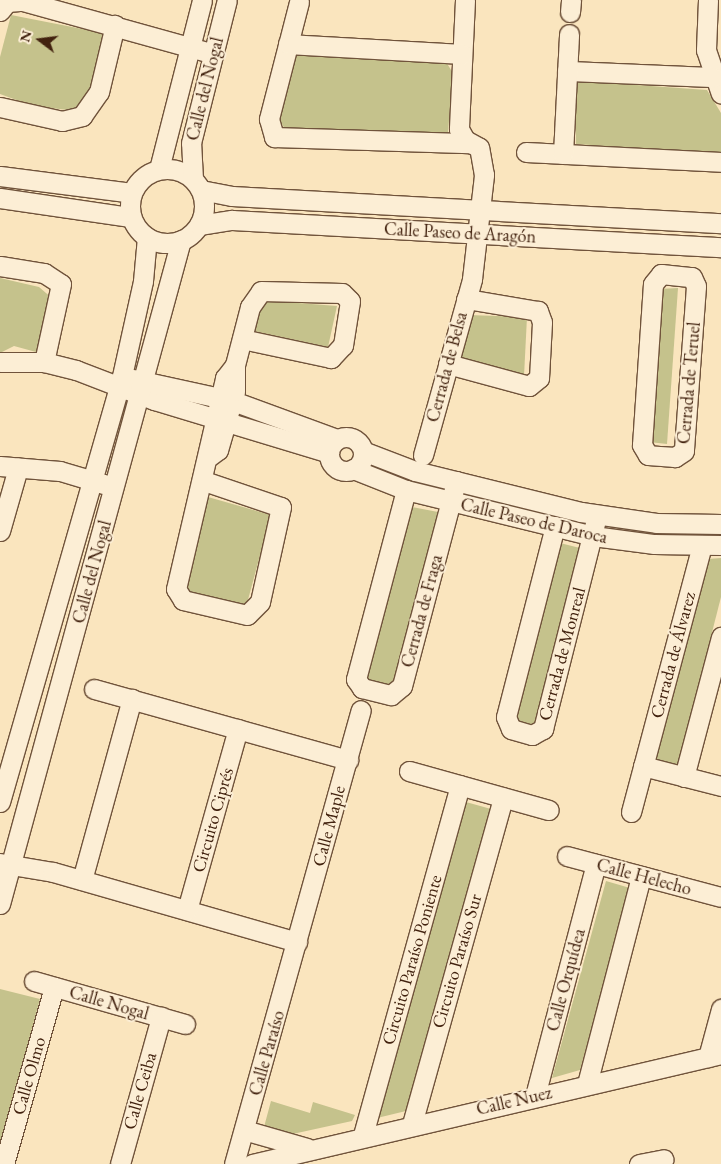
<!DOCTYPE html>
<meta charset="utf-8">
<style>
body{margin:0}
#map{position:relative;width:721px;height:1164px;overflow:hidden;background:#fae5be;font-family:"EB Garamond",serif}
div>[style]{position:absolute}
.green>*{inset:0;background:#c5c28c}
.roads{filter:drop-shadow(1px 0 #70533b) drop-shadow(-1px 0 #70533b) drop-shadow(0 1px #70533b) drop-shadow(0 -1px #70533b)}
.minor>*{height:19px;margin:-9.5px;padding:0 9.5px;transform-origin:9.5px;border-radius:9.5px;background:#fceed5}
.minor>.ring{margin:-9.5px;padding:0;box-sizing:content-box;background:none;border:19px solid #fceed5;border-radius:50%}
span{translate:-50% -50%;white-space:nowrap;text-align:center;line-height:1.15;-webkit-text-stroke:4px #fceed5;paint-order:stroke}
.street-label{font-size:18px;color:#42220f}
.north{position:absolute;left:15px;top:15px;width:50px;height:50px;-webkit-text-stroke:4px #fceed5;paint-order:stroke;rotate:285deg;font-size:14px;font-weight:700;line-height:20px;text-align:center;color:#42220f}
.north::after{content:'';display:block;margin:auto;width:18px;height:22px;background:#42220f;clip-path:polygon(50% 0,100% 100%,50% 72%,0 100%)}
</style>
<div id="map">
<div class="green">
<i style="clip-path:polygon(11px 15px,108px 34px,93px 96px,77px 111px,33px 106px,0 94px,0 57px)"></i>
<i style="clip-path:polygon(300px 54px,446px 62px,453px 73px,448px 132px,443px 138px,285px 129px,278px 118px,293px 58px)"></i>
<i style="clip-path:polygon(581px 81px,707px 90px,721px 113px,721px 154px,576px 144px,575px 85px)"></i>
<i style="clip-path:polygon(0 278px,39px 287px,53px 299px,36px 352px,14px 346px,0 353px)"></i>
<i style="clip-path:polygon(678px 288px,667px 444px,649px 442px,659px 289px)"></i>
<i style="clip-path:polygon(260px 300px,337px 306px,328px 347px,254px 331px)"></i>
<i style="clip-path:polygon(469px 315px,527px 317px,524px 376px,456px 359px)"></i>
<i style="clip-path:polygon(208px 497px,271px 515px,246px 607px,182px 593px)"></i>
<i style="clip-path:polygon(412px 507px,438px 512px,392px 688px,366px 682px)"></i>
<i style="clip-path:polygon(560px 543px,580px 548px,534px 725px,512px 720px)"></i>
<i style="clip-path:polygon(721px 558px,721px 597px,678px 766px,655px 760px,708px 559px)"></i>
<i style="clip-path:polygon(466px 802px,491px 809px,406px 1111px,377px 1118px)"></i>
<i style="clip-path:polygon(606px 881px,630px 888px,580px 1070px,552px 1078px)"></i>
<i style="clip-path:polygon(0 989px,40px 999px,0 1146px)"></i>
<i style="clip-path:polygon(271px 1101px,310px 1113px,313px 1102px,355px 1115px,352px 1121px,288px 1135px,264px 1127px)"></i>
</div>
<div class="roads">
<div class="minor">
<i style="left:465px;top:0;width:129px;rotate:92.7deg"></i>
<i style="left:459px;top:129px;width:13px;rotate:61deg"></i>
<i style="left:465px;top:140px;width:15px;rotate:28deg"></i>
<i style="left:708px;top:0;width:50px;rotate:92.3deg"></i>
<i style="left:706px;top:50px;width:46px;rotate:71.2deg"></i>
<i style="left:299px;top:2px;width:121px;rotate:104.4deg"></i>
<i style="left:269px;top:119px;width:19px;rotate:74deg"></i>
<i style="left:274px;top:137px;width:196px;rotate:1.8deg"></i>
<i style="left:0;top:11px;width:11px;rotate:-52deg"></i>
<i style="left:7px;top:2px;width:16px;rotate:-4deg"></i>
<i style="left:23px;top:1px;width:198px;rotate:15.5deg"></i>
<i style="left:570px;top:12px;width:12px;rotate:-85deg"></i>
<i style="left:288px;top:44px;width:174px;rotate:3.3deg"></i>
<i style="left:567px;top:71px;width:146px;rotate:2.4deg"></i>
<i style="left:0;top:107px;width:64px;rotate:12.7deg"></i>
<i style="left:62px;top:121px;width:21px;rotate:-14deg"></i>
<i style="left:82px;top:116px;width:29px;rotate:-55deg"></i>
<i style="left:99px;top:92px;width:69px;rotate:-76.6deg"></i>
<i style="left:526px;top:152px;width:195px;rotate:2.9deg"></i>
<i style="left:563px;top:154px;width:120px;rotate:-87.1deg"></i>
<i style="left:159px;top:169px;width:174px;rotate:-75.7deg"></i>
<i class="ring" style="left:130px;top:169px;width:55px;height:55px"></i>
<i style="left:0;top:176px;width:133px;rotate:7.3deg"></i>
<i style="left:193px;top:179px;width:36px;rotate:-93deg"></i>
<i style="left:191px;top:143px;width:147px;rotate:-75.9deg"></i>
<i style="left:201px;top:190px;width:32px;rotate:11deg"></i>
<i style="left:232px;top:196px;width:490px;rotate:3.2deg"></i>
<i style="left:0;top:198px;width:132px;rotate:8.3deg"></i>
<i style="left:199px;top:225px;width:33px;rotate:-9deg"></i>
<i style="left:232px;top:220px;width:490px;rotate:3.2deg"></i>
<i style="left:0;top:266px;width:45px;rotate:9deg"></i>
<i style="left:44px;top:273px;width:20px;rotate:33deg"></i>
<i style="left:61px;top:284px;width:80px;rotate:102.3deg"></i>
<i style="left:661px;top:274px;width:31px;rotate:6deg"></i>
<i style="left:692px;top:277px;width:10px;rotate:66deg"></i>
<i style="left:696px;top:286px;width:165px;rotate:94.2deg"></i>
<i style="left:684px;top:451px;width:11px;rotate:146deg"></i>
<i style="left:675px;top:457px;width:27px;rotate:-176deg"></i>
<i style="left:648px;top:455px;width:12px;rotate:-121deg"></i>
<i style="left:642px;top:445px;width:161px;rotate:-86.1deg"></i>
<i style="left:653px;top:284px;width:13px;rotate:-51deg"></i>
<i style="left:0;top:362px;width:44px"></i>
<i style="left:44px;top:362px;width:33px;rotate:14deg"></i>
<i style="left:76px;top:370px;width:84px;rotate:21deg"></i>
<i style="left:154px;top:400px;width:183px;rotate:16.8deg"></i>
<i style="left:448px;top:364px;width:84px;rotate:15.2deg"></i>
<i style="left:529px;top:386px;width:13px;rotate:-39deg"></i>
<i style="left:539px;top:378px;width:56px;rotate:-86.9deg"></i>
<i style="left:542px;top:322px;width:12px;rotate:-110deg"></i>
<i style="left:538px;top:311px;width:73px;rotate:-170.5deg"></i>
<i style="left:133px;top:379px;width:102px;rotate:12.4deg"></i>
<i style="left:233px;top:401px;width:111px;rotate:20.1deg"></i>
<i class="ring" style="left:329px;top:437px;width:15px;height:15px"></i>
<i style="left:363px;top:451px;width:56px;rotate:21deg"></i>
<i style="left:415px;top:471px;width:171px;rotate:13.9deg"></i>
<i style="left:581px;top:512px;width:76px;rotate:8.3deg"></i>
<i style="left:656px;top:523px;width:65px;rotate:0.9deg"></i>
<i style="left:423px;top:455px;width:183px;rotate:-74.4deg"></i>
<i style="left:472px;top:279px;width:105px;rotate:-83.4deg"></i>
<i style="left:484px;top:175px;width:28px;rotate:-100deg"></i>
<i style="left:210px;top:456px;width:10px;rotate:-37deg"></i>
<i style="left:218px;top:450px;width:61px;rotate:-73.9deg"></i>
<i style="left:235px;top:391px;width:26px;rotate:-90deg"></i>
<i style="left:0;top:466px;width:60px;rotate:4.8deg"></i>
<i style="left:60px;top:471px;width:46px;rotate:16.5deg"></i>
<i style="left:353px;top:469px;width:57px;rotate:21.6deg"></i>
<i style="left:406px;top:490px;width:193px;rotate:13.8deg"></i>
<i style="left:593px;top:536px;width:62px;rotate:7.5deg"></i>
<i style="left:654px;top:544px;width:67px;rotate:0.9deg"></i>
<i style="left:204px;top:481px;width:81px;rotate:18.7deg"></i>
<i style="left:281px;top:507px;width:97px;rotate:102.5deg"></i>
<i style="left:260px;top:602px;width:18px;rotate:135deg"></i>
<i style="left:247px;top:615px;width:66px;rotate:-166.8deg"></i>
<i style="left:183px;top:600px;width:13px;rotate:-122deg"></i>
<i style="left:176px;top:589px;width:217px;rotate:-76.9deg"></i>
<i style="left:225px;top:378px;width:16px;rotate:-52deg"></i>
<i style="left:235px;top:365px;width:60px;rotate:-75.5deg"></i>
<i style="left:250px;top:307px;width:19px;rotate:-55deg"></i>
<i style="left:261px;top:291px;width:81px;rotate:1.4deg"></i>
<i style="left:342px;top:293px;width:11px;rotate:45deg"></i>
<i style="left:350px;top:301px;width:45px;rotate:99deg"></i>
<i style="left:343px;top:345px;width:18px;rotate:133deg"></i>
<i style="left:331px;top:358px;width:91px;rotate:-167.9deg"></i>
<i style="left:406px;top:490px;width:196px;rotate:104.8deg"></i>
<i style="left:356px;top:679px;width:11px;rotate:56deg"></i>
<i style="left:362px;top:688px;width:30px;rotate:14deg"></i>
<i style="left:391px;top:695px;width:14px;rotate:-39deg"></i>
<i style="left:402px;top:686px;width:212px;rotate:-75.2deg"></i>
<i style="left:555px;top:526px;width:197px;rotate:104.4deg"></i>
<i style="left:506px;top:717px;width:13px;rotate:67deg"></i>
<i style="left:511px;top:729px;width:22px;rotate:16deg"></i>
<i style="left:532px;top:735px;width:13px;rotate:-29deg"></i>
<i style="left:543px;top:729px;width:221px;rotate:-75.8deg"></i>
<i style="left:0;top:531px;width:66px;rotate:-74.1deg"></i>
<i style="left:94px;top:689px;width:264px;rotate:15.6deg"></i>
<i style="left:643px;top:766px;width:81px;rotate:14.4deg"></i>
<i style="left:409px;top:771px;width:145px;rotate:15.6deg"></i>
<i style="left:684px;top:777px;width:145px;rotate:-75.2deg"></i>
<i style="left:0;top:802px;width:443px;rotate:-74deg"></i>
<i style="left:122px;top:376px;width:97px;rotate:-77.5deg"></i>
<i style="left:143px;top:281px;width:44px;rotate:-84.8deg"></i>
<i style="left:631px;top:812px;width:276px;rotate:-75.1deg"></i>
<i style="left:567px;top:856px;width:159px;rotate:14.9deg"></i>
<i style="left:0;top:863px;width:54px;rotate:9.6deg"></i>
<i style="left:53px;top:872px;width:254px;rotate:16deg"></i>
<i style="left:82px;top:880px;width:188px;rotate:-74.6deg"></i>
<i style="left:0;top:904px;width:688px;rotate:-74.75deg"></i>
<i style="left:187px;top:910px;width:188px;rotate:-74.3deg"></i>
<i style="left:34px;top:981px;width:157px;rotate:15.9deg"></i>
<i style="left:708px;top:1057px;width:50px;rotate:-74.8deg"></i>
<i style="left:587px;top:1084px;width:215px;rotate:-75.4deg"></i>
<i style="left:535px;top:1096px;width:240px;rotate:-75.3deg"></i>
<i style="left:412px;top:1124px;width:339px;rotate:-74.4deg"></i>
<i style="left:244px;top:1130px;width:66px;rotate:15.9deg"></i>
<i style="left:363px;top:1135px;width:363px;rotate:-74.5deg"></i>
<i style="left:4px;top:1164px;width:184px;rotate:-74.2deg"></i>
<i style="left:120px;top:1164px;width:153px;rotate:-74.4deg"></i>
<i style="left:234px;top:1164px;width:471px;rotate:-74.4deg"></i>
<i style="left:252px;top:1164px;width:482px;rotate:-13.2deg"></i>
<i style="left:639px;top:1164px;width:25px;rotate:-11deg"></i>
</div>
</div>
<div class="street-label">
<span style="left:205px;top:89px;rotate:-76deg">Calle del Nogal</span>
<span style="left:460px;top:233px;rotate:3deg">Calle Paseo de Aragón</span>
<span style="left:447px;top:367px;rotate:-75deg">Cerrada de Belsa</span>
<span style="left:689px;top:383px;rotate:-85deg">Cerrada de Teruel</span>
<span style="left:534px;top:521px;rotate:13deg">Calle Paseo de Daroca</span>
<span style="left:92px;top:572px;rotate:-75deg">Calle del Nogal</span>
<span style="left:422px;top:611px;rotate:-75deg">Cerrada de Fraga</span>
<span style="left:562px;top:654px;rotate:-75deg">Cerrada de Monreal</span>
<span style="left:673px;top:655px;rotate:-75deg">Cerrada de Álvarez</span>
<span style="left:213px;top:820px;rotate:-74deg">Circuito Ciprés</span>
<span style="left:329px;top:826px;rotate:-75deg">Calle Maple</span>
<span style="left:644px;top:877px;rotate:15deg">Calle Helecho</span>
<span style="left:412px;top:960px;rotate:-74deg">Circuito Paraíso Poniente</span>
<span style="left:457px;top:961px;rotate:-74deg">Circuito Paraíso Sur</span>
<span style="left:566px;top:980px;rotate:-75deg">Calle Orquídea</span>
<span style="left:109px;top:1003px;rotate:16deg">Calle Nogal</span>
<span style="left:267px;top:1053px;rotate:-74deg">Calle Paraíso</span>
<span style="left:29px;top:1076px;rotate:-74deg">Calle Olmo</span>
<span style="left:140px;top:1091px;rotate:-74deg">Calle Ceiba</span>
<span style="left:514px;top:1101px;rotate:-13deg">Calle Nuez</span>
</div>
<div class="north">N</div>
</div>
